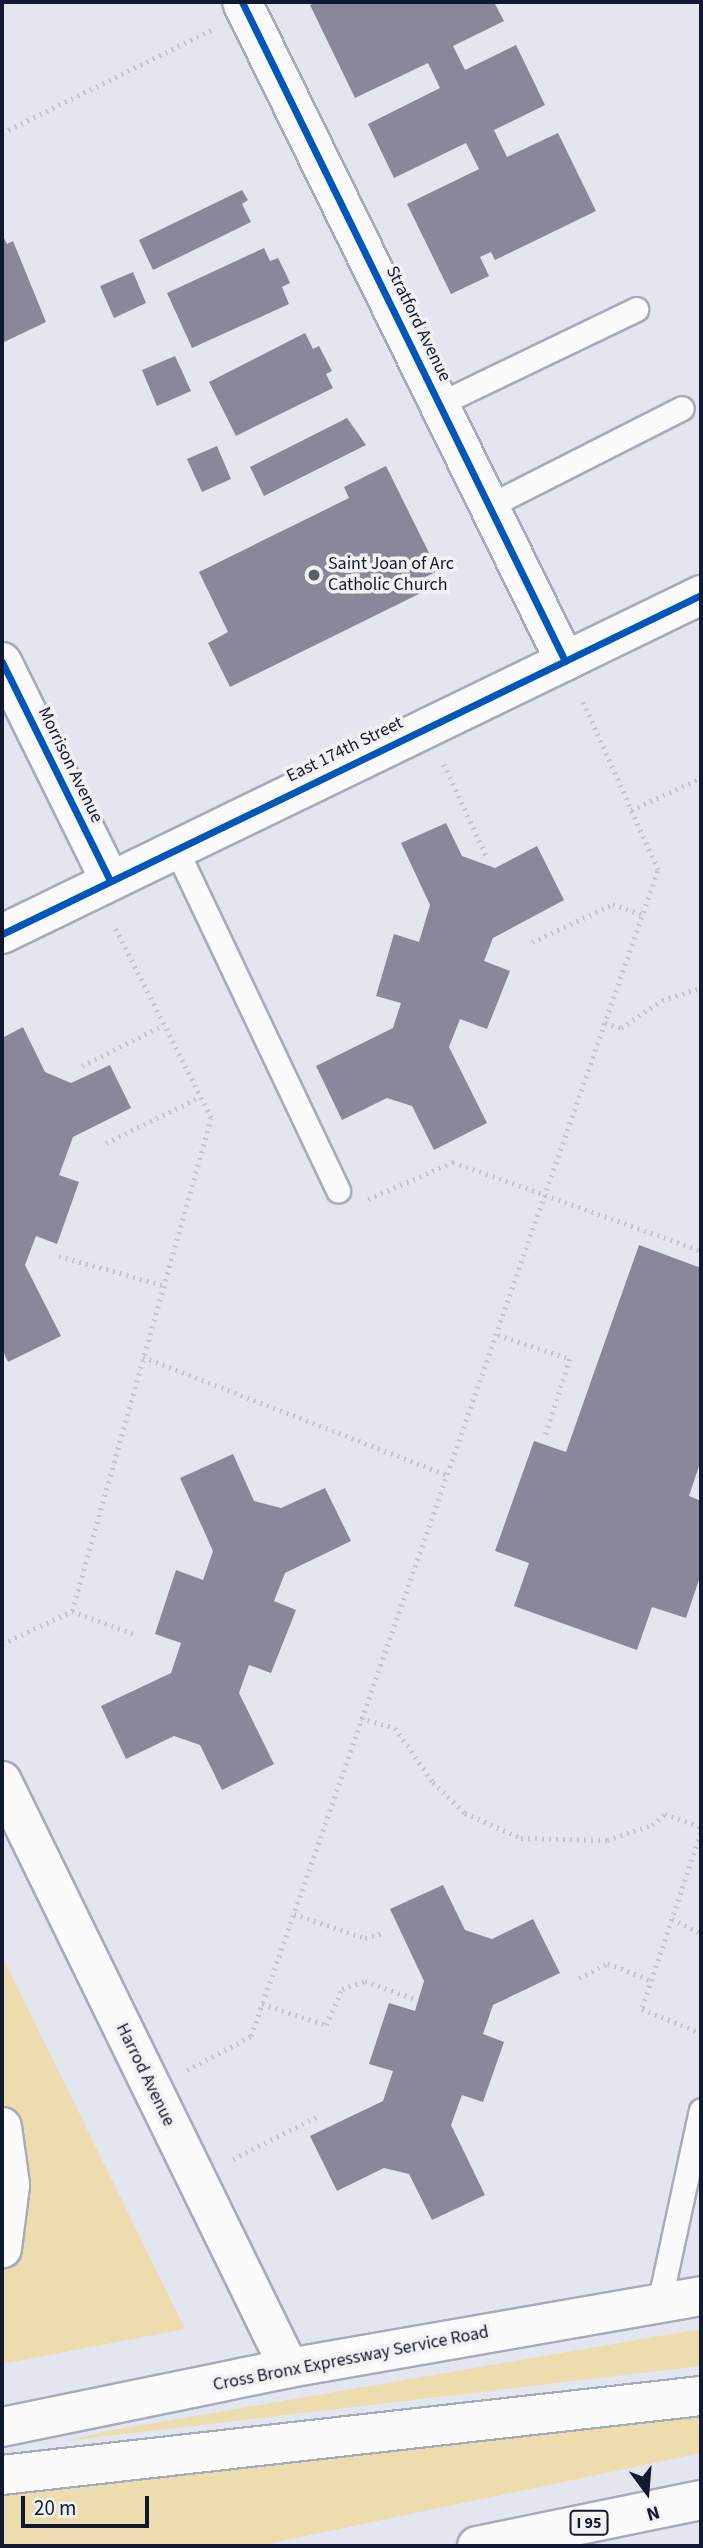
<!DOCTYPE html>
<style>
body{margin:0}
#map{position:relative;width:703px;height:2548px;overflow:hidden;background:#e3e6ee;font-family:"Source Sans 3",sans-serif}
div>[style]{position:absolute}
.green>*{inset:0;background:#eddcad}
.building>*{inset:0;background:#8a879a}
.path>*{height:4.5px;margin-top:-2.25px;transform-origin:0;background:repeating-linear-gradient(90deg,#c5c6cb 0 2px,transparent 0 7px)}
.roads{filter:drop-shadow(2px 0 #a5abba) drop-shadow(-2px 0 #a5abba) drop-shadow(0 2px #a5abba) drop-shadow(0 -2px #a5abba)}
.service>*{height:23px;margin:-11.5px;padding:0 11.5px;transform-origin:11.5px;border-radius:11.5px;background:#fbfbfc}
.minor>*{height:38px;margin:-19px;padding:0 19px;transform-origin:19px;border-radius:19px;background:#fbfbfc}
.secondary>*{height:38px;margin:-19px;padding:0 19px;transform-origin:19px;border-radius:19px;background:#fbfbfc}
.motorway>*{height:38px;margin:-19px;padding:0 19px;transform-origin:19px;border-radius:19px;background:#fbfbfc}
.cycleway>*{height:7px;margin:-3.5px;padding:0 3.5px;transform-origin:3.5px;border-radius:3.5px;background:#0057b8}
.dots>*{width:19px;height:19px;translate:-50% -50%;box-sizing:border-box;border:4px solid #f2f2f2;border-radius:50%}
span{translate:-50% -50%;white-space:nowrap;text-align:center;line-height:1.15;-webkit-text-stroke:7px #f2f2f2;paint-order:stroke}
.shield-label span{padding:2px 5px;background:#f2f2f2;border:2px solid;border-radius:5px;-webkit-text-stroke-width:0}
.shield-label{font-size:16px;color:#111830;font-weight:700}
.street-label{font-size:18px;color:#111830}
.poi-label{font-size:18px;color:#111830}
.left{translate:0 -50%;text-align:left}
.frame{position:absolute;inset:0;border:4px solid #111830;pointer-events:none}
.north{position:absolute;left:612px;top:2457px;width:70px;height:70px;-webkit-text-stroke:5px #f2f2f2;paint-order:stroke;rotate:164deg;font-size:19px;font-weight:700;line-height:28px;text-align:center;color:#111830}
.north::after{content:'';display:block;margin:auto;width:24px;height:32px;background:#111830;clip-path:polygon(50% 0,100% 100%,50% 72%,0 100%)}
.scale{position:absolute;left:21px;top:2496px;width:128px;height:32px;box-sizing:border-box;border:4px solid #111830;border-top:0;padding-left:9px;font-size:21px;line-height:24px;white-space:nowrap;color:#111830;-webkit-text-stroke:5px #f2f2f2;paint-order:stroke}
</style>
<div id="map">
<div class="green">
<i style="clip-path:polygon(2px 1956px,185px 2329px,2px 2364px)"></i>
<i style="clip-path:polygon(701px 2329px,701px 2366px,65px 2441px,114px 2430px)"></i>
<i style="clip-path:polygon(701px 2417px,701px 2453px,258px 2546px,2px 2546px,2px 2494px)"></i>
</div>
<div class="building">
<i style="clip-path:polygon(317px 2px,494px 2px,504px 21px,453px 46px,465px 70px,516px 45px,545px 105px,494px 130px,507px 157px,558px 133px,596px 211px,495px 260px,491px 252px,480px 257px,489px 276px,451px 294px,407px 204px,479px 169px,466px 143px,394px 178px,368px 124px,440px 88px,428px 63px,355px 98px,310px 5px)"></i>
<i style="clip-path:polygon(242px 190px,248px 200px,242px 204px,251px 222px,153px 270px,139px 240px)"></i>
<i style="clip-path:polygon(2px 234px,7px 244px,13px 241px,46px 322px,2px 343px)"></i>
<i style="clip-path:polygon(264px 248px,270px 261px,278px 258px,285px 272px,290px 283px,282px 287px,289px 304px,192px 348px,167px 293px)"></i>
<i style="clip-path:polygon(133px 272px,146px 303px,114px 318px,100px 286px)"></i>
<i style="clip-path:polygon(305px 333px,313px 349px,319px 346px,332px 371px,326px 374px,333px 388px,236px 436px,209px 382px)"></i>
<i style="clip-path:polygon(175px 356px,191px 391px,157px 406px,142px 370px)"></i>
<i style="clip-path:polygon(347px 418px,366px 445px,264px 496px,250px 467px)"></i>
<i style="clip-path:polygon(217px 446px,231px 479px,202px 492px,187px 459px)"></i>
<i style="clip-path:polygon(386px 466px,438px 571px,421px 579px,427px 590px,230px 687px,208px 643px,228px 632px,199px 572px,349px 498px,344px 487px)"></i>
<i style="clip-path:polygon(446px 823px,462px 856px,495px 868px,537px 846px,564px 900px,493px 938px,484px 961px,510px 971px,487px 1029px,460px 1019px,449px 1047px,487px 1123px,434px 1150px,412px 1106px,387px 1098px,342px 1120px,316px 1066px,393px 1028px,401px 1003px,376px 996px,394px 934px,419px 942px,430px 905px,401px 843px)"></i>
<i style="clip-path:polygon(23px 1027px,45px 1072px,71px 1083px,110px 1065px,131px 1108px,73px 1137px,59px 1175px,79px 1182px,57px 1244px,36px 1236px,25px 1265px,61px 1336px,8px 1362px,2px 1349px,2px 1038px)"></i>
<i style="clip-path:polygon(639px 1245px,701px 1268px,701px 1460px,689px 1496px,701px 1501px,701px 1574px,686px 1618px,652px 1607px,637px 1650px,514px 1606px,529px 1563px,495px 1551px,534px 1441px,566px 1452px)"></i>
<i style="clip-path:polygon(233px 1454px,254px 1501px,281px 1508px,325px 1488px,351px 1541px,285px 1573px,274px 1601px,296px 1610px,271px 1673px,249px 1665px,239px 1693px,274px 1764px,222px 1790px,200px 1745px,174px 1736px,126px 1759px,101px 1706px,171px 1673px,181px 1643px,155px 1634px,176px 1570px,203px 1580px,213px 1551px,180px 1478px)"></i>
<i style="clip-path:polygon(443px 1885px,465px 1930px,492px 1939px,533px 1919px,560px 1973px,493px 2005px,483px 2034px,504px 2042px,483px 2102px,462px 2095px,451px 2125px,485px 2195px,432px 2220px,409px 2174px,384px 2168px,337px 2191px,310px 2136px,383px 2101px,393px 2071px,369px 2064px,389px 2003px,415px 2011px,424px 1981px,390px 1909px)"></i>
</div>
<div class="path">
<i style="left:2px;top:133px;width:233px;rotate:-26.2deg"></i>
<i style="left:444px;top:764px;width:100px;rotate:65.2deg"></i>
<i style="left:631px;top:810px;width:77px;rotate:-24.6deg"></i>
<i style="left:532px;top:942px;width:89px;rotate:-25.1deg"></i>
<i style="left:613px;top:904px;width:32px;rotate:20deg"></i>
<i style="left:605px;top:1023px;width:17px;rotate:17deg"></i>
<i style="left:621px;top:1028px;width:50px;rotate:-34.3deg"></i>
<i style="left:662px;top:1000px;width:41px;rotate:-17.1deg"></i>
<i style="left:82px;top:1066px;width:91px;rotate:-26.8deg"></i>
<i style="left:106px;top:1143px;width:105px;rotate:-26.1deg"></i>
<i style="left:368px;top:1199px;width:93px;rotate:-23.5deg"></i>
<i style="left:453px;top:1162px;width:263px;rotate:19.7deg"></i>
<i style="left:59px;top:1256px;width:108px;rotate:15.6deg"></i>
<i style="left:498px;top:1335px;width:76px;rotate:18.4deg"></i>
<i style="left:570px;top:1359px;width:82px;rotate:107.8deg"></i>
<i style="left:143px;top:1357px;width:326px;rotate:21.2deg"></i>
<i style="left:72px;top:1611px;width:69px;rotate:20.3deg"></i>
<i style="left:2px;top:1644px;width:77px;rotate:-25.2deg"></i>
<i style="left:72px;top:1611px;width:512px;rotate:-74.25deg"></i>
<i style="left:211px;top:1118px;width:217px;rotate:-116.8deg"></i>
<i style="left:361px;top:1718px;width:35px;rotate:16deg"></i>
<i style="left:395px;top:1728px;width:66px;rotate:54.9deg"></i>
<i style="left:433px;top:1782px;width:45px;rotate:44.1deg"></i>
<i style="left:465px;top:1813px;width:61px;rotate:24.1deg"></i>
<i style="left:521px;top:1838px;width:86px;rotate:1.3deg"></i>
<i style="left:607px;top:1840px;width:47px;rotate:-18.4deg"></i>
<i style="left:652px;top:1825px;width:17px;rotate:-40deg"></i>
<i style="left:665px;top:1814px;width:38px;rotate:20deg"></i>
<i style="left:701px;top:1833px;width:186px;rotate:108.5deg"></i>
<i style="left:642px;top:2009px;width:64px;rotate:22.1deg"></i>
<i style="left:294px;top:1914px;width:75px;rotate:18.7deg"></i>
<i style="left:365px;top:1938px;width:20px;rotate:-15deg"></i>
<i style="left:672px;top:1919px;width:32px;rotate:26deg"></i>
<i style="left:579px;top:1978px;width:33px;rotate:-27deg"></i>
<i style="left:608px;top:1963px;width:48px;rotate:22.2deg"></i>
<i style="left:262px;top:2004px;width:67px;rotate:18.2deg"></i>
<i style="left:326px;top:2025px;width:39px;rotate:-66deg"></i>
<i style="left:342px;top:1989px;width:24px;rotate:-19deg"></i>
<i style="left:365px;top:1981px;width:56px;rotate:19.7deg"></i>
<i style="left:187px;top:2070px;width:72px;rotate:-28deg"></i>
<i style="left:251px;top:2036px;width:1235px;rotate:-70.76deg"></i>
<i style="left:658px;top:870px;width:188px;rotate:-114.1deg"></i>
<i style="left:233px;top:2159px;width:93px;rotate:-26.8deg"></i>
</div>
<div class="roads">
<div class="service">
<i style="left:439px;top:404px;width:219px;rotate:-25.7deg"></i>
<i style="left:489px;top:506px;width:216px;rotate:-26.9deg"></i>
<i style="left:176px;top:849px;width:378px;rotate:64.6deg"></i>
<i style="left:659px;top:2304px;width:198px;rotate:-77.8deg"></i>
</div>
<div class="minor">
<i style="left:242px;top:2px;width:734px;rotate:63.89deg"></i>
<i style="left:2px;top:662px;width:244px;rotate:63.7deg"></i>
</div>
<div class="secondary">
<i style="left:2px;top:934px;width:777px;rotate:-25.87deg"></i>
<i style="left:2px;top:1781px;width:653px;rotate:63.94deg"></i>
<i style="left:2px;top:2427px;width:293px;rotate:-11.6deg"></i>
<i style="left:289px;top:2368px;width:418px;rotate:-9.9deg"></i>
</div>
<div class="motorway">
<i style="left:2px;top:2127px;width:59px;rotate:82.1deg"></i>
<i style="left:10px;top:2185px;width:64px;rotate:97.2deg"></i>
<i style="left:2px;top:2475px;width:703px;rotate:-6.45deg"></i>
<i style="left:477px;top:2546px;width:229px;rotate:-11.6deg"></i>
</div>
</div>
<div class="cycleway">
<i style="left:242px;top:2px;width:734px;rotate:63.89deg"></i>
<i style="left:2px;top:662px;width:244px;rotate:63.7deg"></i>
<i style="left:2px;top:934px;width:777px;rotate:-25.87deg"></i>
</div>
<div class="dots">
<i style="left:314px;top:575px;background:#5a6072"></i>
</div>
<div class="shield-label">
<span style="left:589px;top:2523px">I 95</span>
</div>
<div class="street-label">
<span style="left:418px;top:324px;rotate:64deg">Stratford Avenue</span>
<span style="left:345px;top:750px;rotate:-26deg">East 174th Street</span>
<span style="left:70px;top:765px;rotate:64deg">Morrison Avenue</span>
<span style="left:145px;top:2075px;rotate:64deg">Harrod Avenue</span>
<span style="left:351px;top:2359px;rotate:-11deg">Cross Bronx Expressway Service Road</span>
</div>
<div class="poi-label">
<span class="left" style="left:328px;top:575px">Saint Joan of Arc<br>Catholic Church</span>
</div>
<div class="frame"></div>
<div class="north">N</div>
<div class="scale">20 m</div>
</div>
